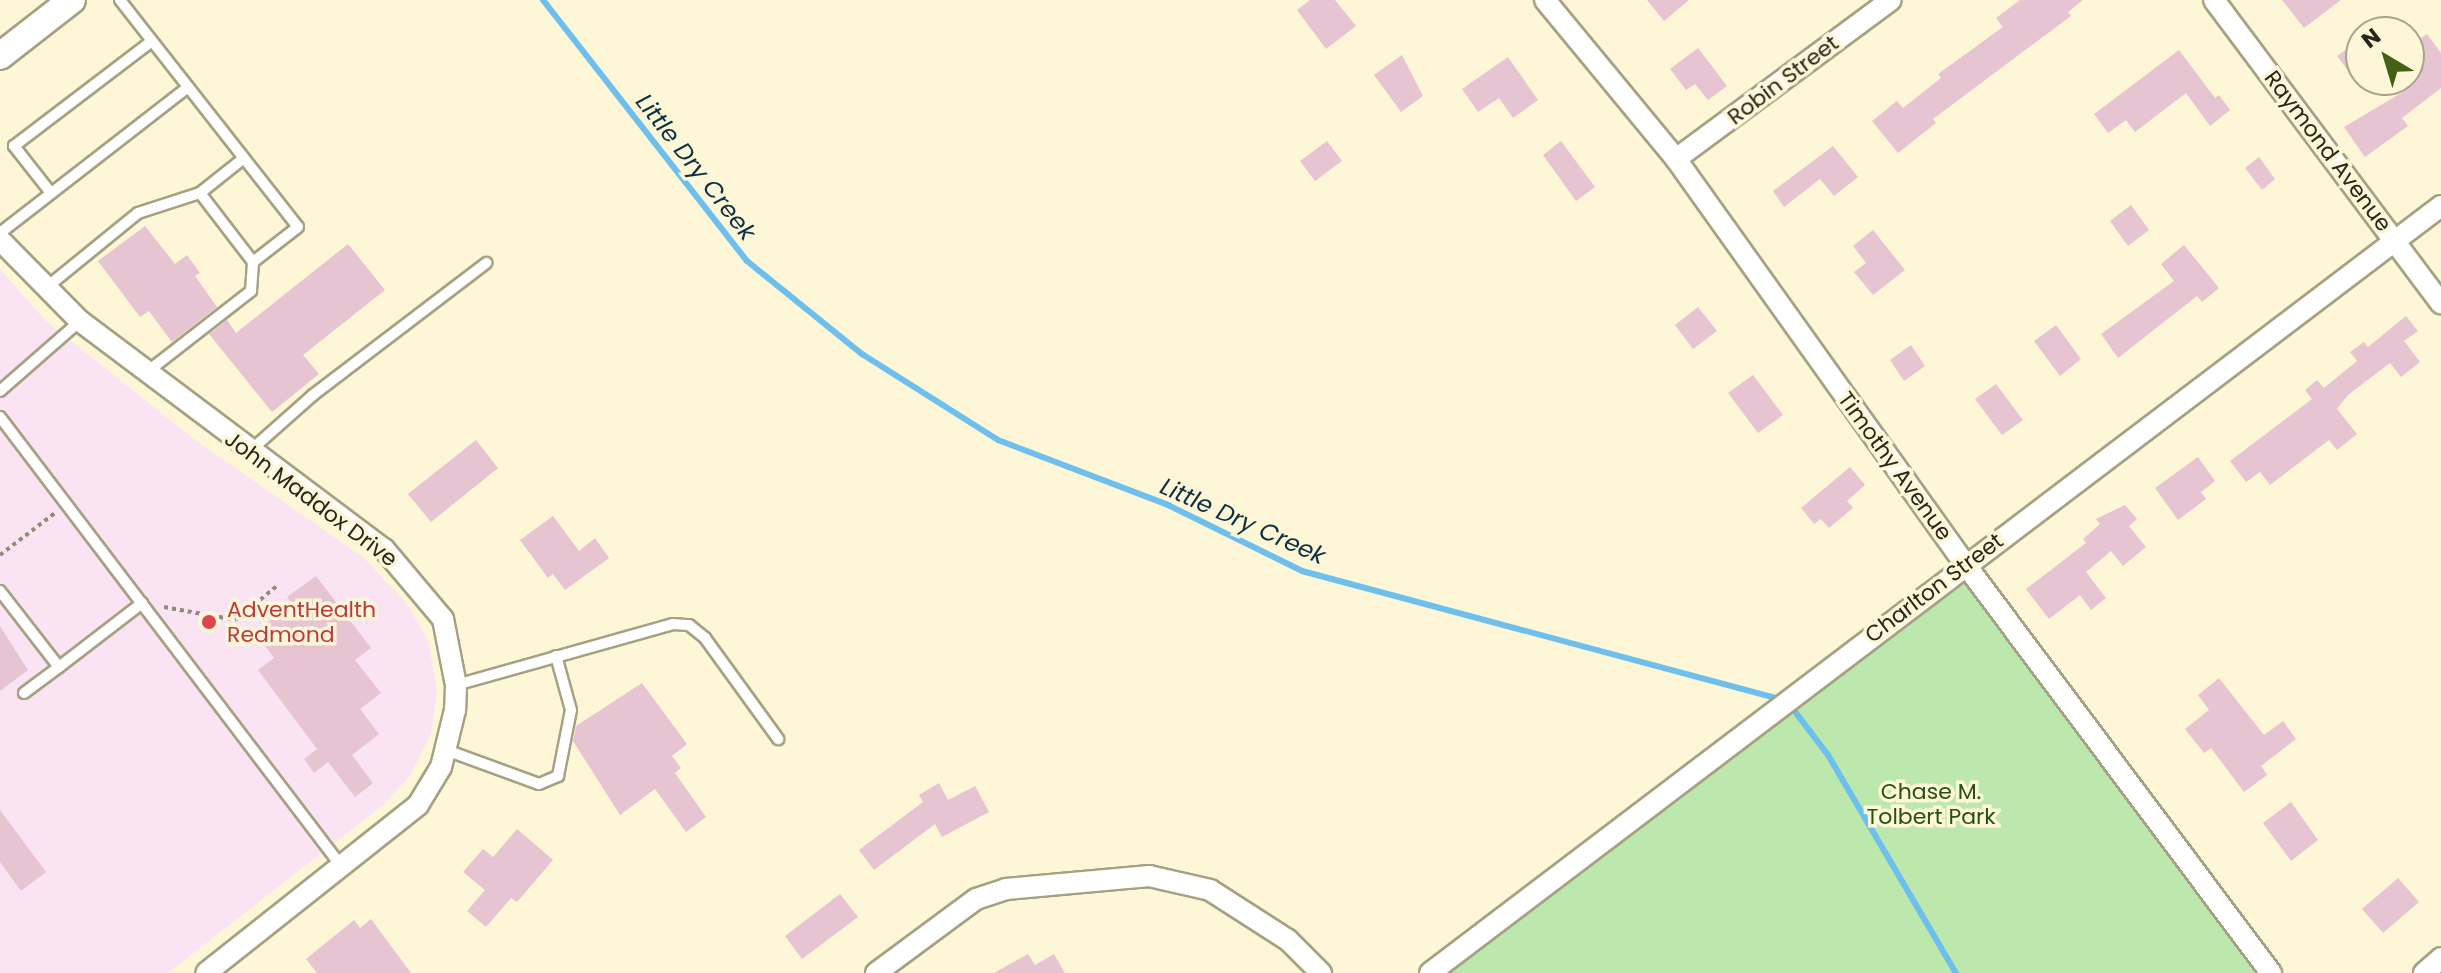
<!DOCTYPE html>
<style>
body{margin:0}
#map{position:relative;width:2441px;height:973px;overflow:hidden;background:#fdf6d7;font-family:Poppins,sans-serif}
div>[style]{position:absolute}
.medical>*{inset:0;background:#fae4f3}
.green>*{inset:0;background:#bce7ad}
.stream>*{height:6px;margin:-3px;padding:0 3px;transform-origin:3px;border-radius:3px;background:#6dbfee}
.building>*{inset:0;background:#e6c4d2}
.path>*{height:4px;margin-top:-2px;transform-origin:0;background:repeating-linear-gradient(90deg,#918d78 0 4px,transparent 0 8px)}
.roads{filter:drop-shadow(2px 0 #a7a183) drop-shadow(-2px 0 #a7a183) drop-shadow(0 2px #a7a183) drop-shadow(0 -2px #a7a183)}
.service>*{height:10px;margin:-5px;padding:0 5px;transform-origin:5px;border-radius:5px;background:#fff}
.minor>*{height:20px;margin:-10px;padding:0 10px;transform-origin:10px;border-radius:10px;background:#fff}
.tertiary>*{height:26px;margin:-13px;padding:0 13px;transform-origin:13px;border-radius:13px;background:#fff}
.dots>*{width:22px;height:22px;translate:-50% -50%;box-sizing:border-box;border:4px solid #fdf6d7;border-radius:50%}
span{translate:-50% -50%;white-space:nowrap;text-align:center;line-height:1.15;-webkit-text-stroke:7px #fdf6d7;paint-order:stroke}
.street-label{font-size:22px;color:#28261a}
.health-label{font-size:22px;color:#be3a42}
.left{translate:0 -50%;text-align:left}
.park-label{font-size:22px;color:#265310}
.water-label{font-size:24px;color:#0b3043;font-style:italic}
.north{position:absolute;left:2345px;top:16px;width:80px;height:80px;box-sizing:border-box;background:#fdf6d7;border:2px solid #a8a38b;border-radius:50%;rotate:322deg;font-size:22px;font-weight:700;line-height:32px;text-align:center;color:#28261a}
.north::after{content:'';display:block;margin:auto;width:28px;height:36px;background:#446012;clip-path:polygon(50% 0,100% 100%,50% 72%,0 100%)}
</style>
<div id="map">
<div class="medical">
<i style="clip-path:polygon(0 269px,45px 320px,195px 440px,364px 558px,407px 604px,428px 640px,437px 691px,431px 734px,410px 776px,383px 805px,168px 973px,0 973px)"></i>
</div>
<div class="green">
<i style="clip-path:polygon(1965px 564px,2271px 973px,1430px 973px)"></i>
</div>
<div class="stream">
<i style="left:543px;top:0;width:331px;rotate:52deg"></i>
<i style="left:747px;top:261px;width:148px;rotate:39deg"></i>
<i style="left:862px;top:354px;width:161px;rotate:32.3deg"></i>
<i style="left:998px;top:440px;width:182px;rotate:20.9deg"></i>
<i style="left:1168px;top:505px;width:149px;rotate:26.2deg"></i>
<i style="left:1302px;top:571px;width:496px;rotate:15deg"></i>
<i style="left:1790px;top:705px;width:63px;rotate:52.8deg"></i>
<i style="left:1828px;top:755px;width:253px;rotate:59.6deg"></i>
</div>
<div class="building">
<i style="clip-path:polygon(1310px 0,1335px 0,1356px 26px,1326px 49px,1297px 10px)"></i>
<i style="clip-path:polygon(1647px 0,1689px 0,1664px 21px)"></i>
<i style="clip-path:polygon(2020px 0,2083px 0,2068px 12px,2071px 16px,1933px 119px,1936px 123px,1898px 153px,1872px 121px,1897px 101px,1903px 108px,1941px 78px,1938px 74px,2003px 27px,1996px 18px)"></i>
<i style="clip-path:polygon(2282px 0,2341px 0,2304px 28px)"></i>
<i style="clip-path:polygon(2427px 34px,2441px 53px,2441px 88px,2402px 118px,2408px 126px,2365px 157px,2344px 127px,2406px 90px,2398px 80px,2409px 80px,2409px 66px,2419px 58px,2410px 46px)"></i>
<i style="clip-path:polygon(2354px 44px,2361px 53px,2361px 88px,2337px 56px)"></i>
<i style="clip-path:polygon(1698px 48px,1727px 86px,1708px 100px,1695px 84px,1686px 90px,1670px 69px)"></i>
<i style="clip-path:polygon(2179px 50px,2215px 98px,2219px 95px,2230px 110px,2210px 126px,2186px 93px,2135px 132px,2126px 120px,2108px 133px,2094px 114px)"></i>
<i style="clip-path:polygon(1402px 55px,1423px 96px,1401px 112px,1374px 75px)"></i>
<i style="clip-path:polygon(1508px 57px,1538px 100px,1513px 118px,1499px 98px,1478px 112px,1462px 89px)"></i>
<i style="clip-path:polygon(1327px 141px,1342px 161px,1315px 181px,1300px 161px)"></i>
<i style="clip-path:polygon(1561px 141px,1595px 187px,1576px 201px,1543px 155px)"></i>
<i style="clip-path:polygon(1833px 146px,1858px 177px,1834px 196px,1820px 179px,1784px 207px,1773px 191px)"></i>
<i style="clip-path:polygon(2259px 157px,2275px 179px,2262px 190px,2245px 168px)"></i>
<i style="clip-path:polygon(2131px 205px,2149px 230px,2128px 246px,2110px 221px)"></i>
<i style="clip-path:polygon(145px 226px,175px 264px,187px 255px,200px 273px,195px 276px,217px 307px,172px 342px,149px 311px,140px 317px,98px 261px)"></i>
<i style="clip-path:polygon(1873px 230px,1905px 270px,1873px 295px,1854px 272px,1866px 263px,1853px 246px)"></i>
<i style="clip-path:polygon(348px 244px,385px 290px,303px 355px,319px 374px,272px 412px,209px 334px,227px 320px,236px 333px)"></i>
<i style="clip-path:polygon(2184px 245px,2219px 288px,2202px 302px,2197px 296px,2118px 358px,2101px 334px,2174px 281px,2161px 264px)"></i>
<i style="clip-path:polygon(1698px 307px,1717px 331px,1693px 349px,1675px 325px)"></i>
<i style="clip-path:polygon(2406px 316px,2418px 331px,2404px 341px,2420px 362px,2401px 377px,2390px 363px,2348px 395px,2337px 409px,2357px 434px,2337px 450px,2329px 440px,2270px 485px,2260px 472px,2246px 482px,2230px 461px,2312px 399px,2305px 390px,2317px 380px,2324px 388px,2357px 361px,2350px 352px,2364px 342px,2368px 347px)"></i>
<i style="clip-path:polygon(2056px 325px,2081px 359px,2060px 376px,2034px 341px)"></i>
<i style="clip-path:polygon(1911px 345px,1925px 366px,1904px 381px,1890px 360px)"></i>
<i style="clip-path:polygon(1753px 375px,1783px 415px,1758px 433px,1728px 393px)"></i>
<i style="clip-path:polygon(1996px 384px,2023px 420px,2002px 435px,1975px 399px)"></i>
<i style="clip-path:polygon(476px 440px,498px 468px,431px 522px,408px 494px)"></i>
<i style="clip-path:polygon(2198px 457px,2215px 481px,2201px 492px,2206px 499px,2178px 520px,2155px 488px)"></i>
<i style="clip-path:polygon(1850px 467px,1865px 485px,1847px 501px,1853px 508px,1829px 528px,1821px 519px,1814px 524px,1801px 508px)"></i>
<i style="clip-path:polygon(2125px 505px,2137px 519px,2129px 526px,2146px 547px,2123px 566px,2111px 551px,2086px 572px,2106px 598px,2091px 610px,2080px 595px,2049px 619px,2026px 589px,2086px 543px,2083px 539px,2100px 524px,2096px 519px)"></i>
<i style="clip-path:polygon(553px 516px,579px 551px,595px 538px,609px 558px,565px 590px,553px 574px,548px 578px,520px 540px)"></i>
<i style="clip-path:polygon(316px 576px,371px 648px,355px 660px,381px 693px,360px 709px,379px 734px,352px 755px,373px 783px,355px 797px,328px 762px,314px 773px,304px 759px,317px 749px,258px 670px,274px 658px,255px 632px,292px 604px,287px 597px)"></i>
<i style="clip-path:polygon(0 626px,28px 670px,0 691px)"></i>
<i style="clip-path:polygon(2219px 678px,2264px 735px,2283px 721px,2296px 739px,2261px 766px,2267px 775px,2244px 792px,2211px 748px,2204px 753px,2185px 729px,2209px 710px,2198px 695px)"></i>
<i style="clip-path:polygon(642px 683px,687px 744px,672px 756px,681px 768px,675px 773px,706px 817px,686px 832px,655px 789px,620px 815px,573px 741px,576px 726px)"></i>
<i style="clip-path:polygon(939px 783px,948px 800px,975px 786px,989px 812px,942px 837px,935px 824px,874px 870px,859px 850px,923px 802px,919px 795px)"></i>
<i style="clip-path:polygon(2291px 802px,2318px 840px,2291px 861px,2263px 823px)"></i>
<i style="clip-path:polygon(0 810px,46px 872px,21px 891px,0 862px)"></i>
<i style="clip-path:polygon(517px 829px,553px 860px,517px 902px,511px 898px,486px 927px,467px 911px,485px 890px,463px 872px,483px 849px,493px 857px)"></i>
<i style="clip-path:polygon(2398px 878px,2419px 902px,2383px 933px,2362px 909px)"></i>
<i style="clip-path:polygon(840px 894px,858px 917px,802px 959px,785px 936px)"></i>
<i style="clip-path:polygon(371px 919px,411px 973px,317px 973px,306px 959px,354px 920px,360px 928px)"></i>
<i style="clip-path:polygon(1028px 954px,1035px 965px,1054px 954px,1065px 973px,994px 973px)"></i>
</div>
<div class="path">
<i style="left:0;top:555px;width:69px;rotate:-37.4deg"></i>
<i style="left:164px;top:607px;width:73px;rotate:10.2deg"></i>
<i style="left:236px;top:620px;width:55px;rotate:-39.8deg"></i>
</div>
<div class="roads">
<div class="service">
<i style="left:120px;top:0;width:288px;rotate:51.9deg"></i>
<i style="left:298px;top:227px;width:57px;rotate:142.1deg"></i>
<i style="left:51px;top:193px;width:60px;rotate:-128.2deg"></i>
<i style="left:14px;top:146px;width:173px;rotate:-37.3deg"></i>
<i style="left:0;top:233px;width:238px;rotate:-37.8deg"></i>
<i style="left:47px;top:287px;width:117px;rotate:-39.1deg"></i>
<i style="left:138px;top:213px;width:65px;rotate:-17.9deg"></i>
<i style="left:147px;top:372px;width:132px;rotate:-37.9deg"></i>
<i style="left:251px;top:291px;width:29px;rotate:-86deg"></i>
<i style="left:253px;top:262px;width:87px;rotate:-127.5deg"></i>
<i style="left:200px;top:193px;width:56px;rotate:-38.5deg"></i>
<i style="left:0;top:391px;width:106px;rotate:-41.2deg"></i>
<i style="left:0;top:417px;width:565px;rotate:52.77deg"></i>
<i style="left:251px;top:450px;width:83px;rotate:-41.6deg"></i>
<i style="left:313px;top:395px;width:218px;rotate:-37.3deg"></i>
<i style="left:0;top:591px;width:96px;rotate:52.2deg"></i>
<i style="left:59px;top:667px;width:105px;rotate:-37.6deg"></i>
<i style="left:456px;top:685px;width:225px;rotate:-15.7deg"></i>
<i style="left:673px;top:624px;width:16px;rotate:4deg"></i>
<i style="left:689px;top:625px;width:21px;rotate:39deg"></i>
<i style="left:705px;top:638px;width:125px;rotate:54.1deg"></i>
<i style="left:24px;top:693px;width:44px;rotate:-36.6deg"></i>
<i style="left:446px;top:750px;width:99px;rotate:20.1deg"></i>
<i style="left:539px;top:784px;width:21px;rotate:-23deg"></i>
<i style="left:558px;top:776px;width:67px;rotate:-78.9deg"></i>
<i style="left:571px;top:710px;width:56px;rotate:-105.5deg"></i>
</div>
<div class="minor">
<i style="left:1545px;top:0;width:206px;rotate:50.5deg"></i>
<i style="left:1676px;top:159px;width:498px;rotate:54.5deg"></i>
<i style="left:1965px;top:564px;width:511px;rotate:53.2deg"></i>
<i style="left:2214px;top:0;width:379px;rotate:53.2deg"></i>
<i style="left:1676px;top:159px;width:267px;rotate:-36.5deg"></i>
<i style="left:0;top:240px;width:114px;rotate:45.4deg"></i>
<i style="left:80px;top:321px;width:380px;rotate:36.9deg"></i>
<i style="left:384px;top:549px;width:92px;rotate:49.9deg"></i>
<i style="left:443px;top:619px;width:67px;rotate:78.9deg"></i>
<i style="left:456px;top:685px;width:25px;rotate:92deg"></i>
<i style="left:455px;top:710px;width:59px;rotate:103.8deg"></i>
<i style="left:441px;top:767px;width:44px;rotate:121.2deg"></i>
<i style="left:418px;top:805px;width:270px;rotate:141.6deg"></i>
<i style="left:876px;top:973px;width:124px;rotate:-36.5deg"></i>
<i style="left:976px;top:899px;width:32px;rotate:-18deg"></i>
<i style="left:1006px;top:889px;width:144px;rotate:-5.2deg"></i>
<i style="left:1149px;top:876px;width:63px;rotate:12.9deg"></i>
<i style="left:1210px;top:890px;width:93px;rotate:32.7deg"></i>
<i style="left:1288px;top:940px;width:47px;rotate:45deg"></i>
<i style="left:1430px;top:973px;width:1269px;rotate:-37.19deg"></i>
<i style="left:2424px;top:973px;width:23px;rotate:-41deg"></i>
</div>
<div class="tertiary">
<i style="left:0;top:56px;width:91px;rotate:-37.9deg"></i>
</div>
</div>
<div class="dots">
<i style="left:209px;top:622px;background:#e0444e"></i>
</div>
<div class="street-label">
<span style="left:1783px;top:80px;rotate:-37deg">Robin Street</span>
<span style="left:2328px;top:151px;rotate:53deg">Raymond Avenue</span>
<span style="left:1895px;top:466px;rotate:54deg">Timothy Avenue</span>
<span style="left:311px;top:499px;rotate:37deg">John Maddox Drive</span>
<span style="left:1934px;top:588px;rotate:-37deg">Charlton Street</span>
</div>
<div class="health-label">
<span class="left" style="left:227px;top:622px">AdventHealth<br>Redmond</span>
</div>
<div class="park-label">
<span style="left:1931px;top:804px">Chase M.<br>Tolbert Park</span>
</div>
<div class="water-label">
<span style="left:696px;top:167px;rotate:52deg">Little Dry Creek</span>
<span style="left:1243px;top:521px;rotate:24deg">Little Dry Creek</span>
</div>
<div class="north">N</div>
</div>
